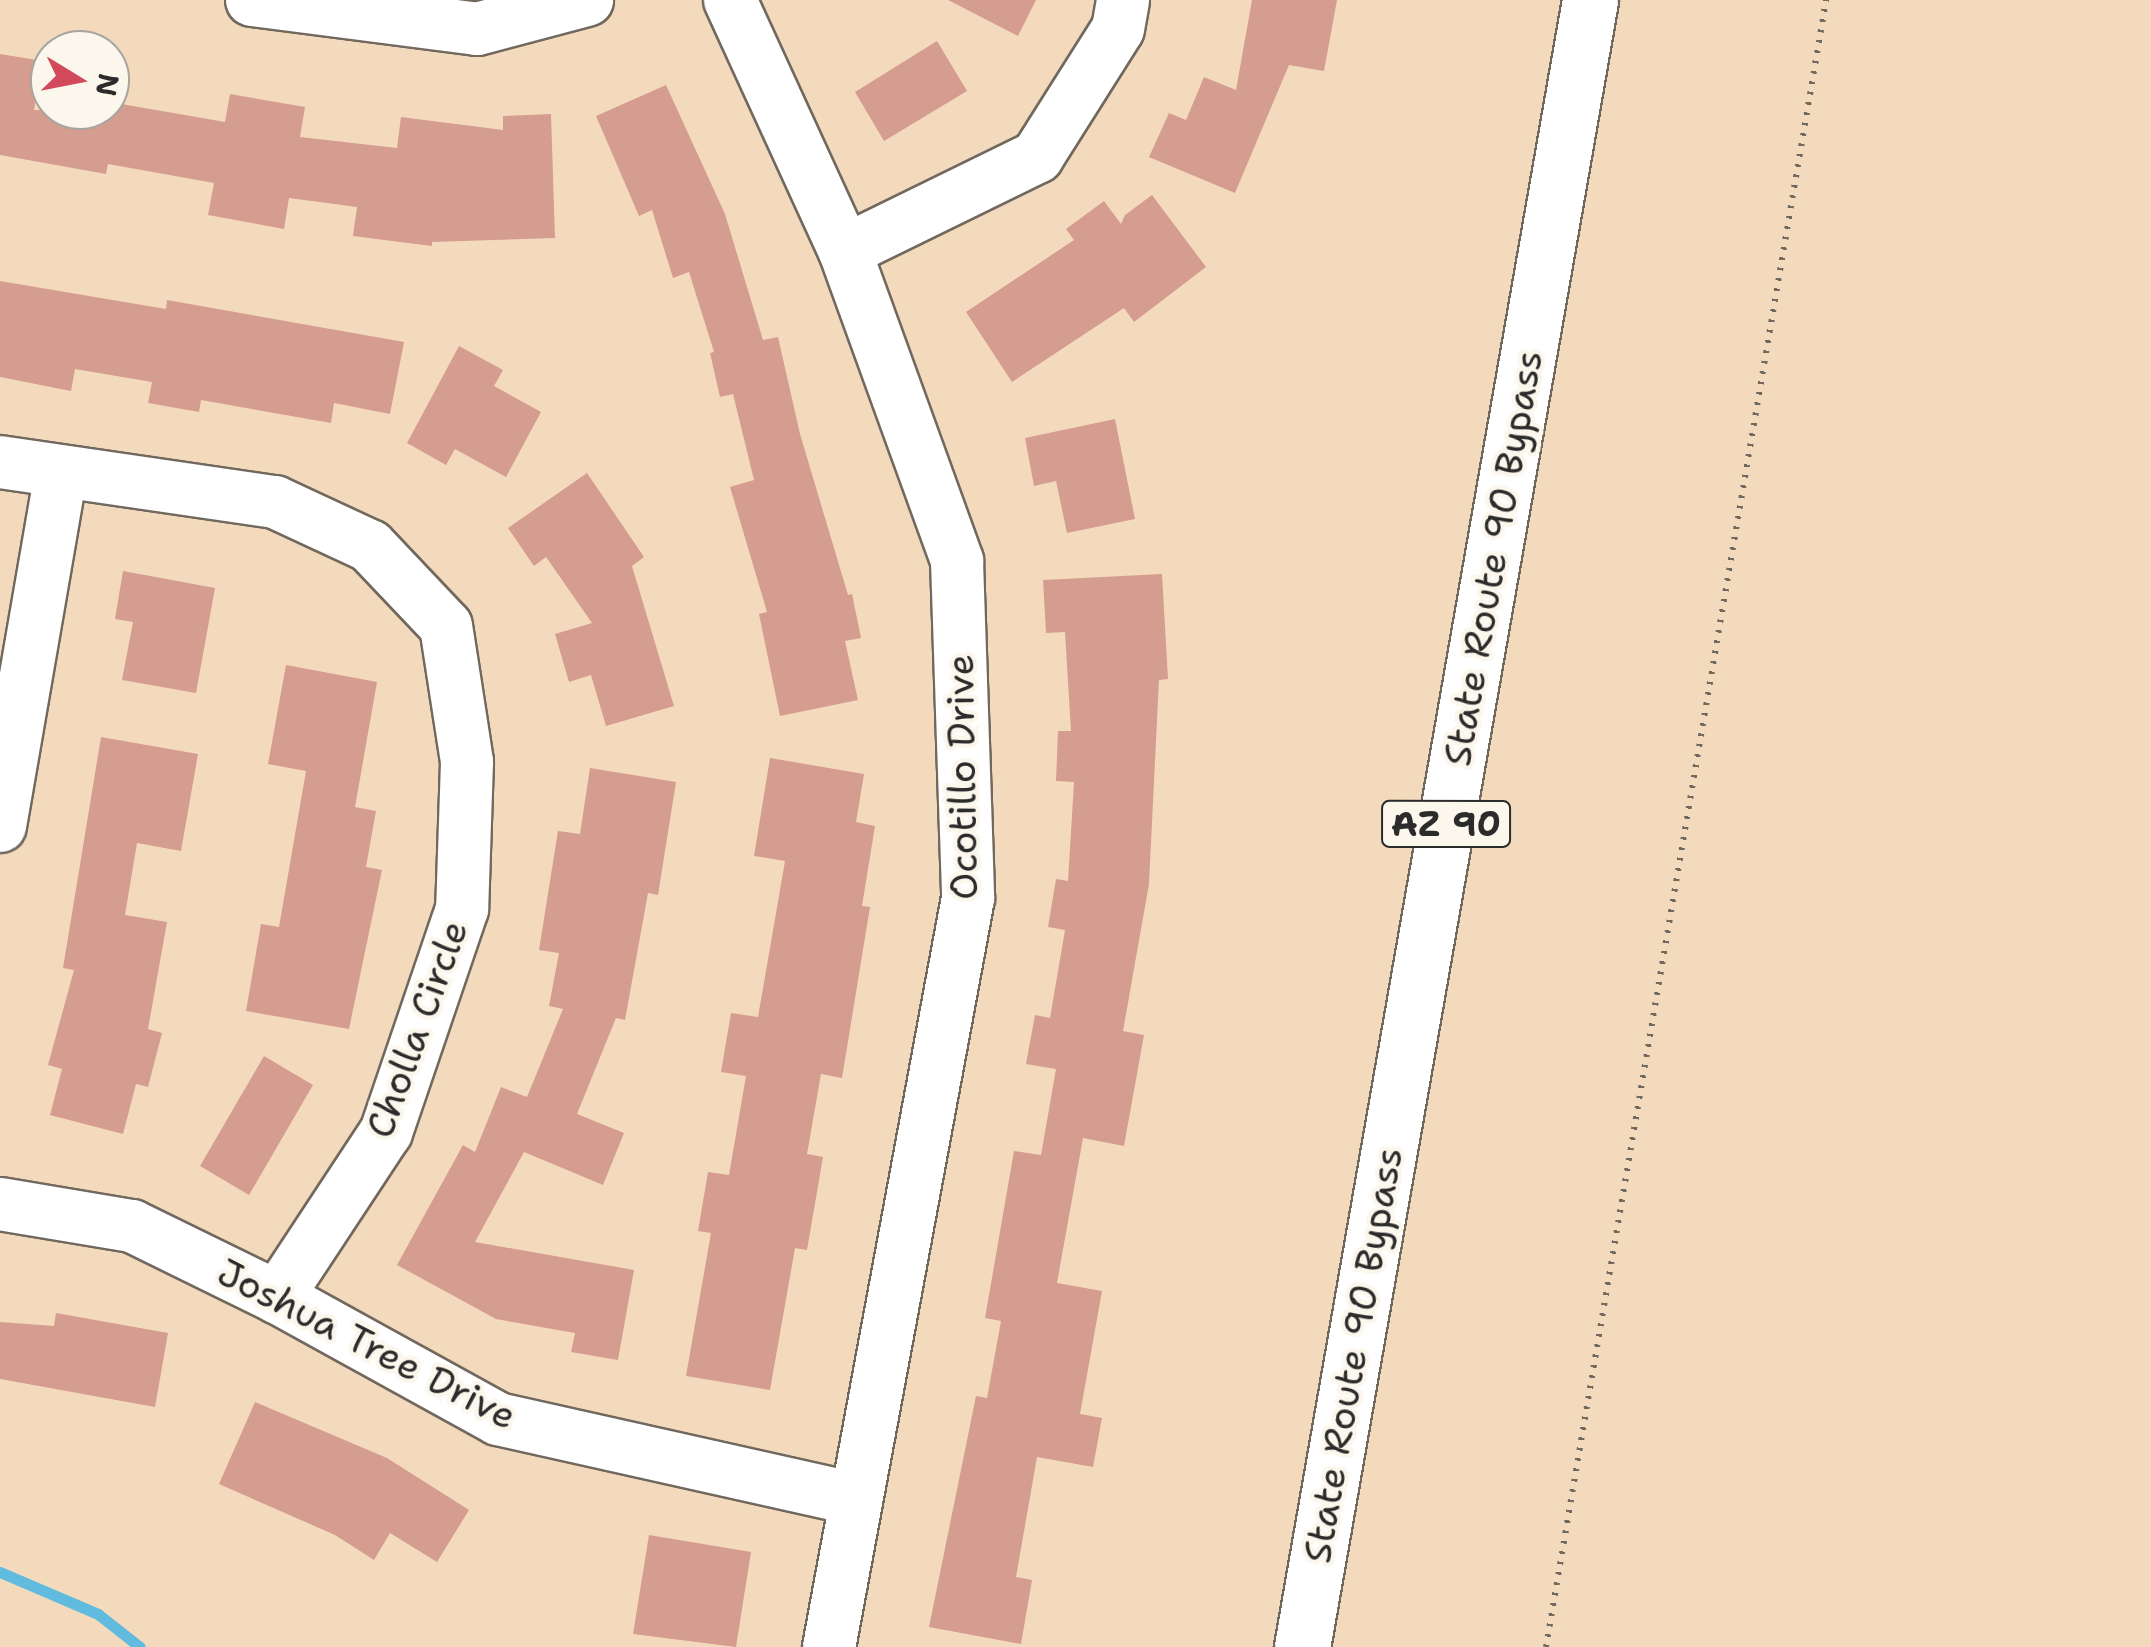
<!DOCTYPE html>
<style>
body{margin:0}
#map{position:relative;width:2151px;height:1647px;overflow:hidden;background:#f4dabd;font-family:"Shantell Sans",sans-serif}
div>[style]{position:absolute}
.stream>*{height:11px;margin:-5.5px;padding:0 5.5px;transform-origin:5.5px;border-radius:5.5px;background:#60bbde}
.building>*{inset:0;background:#d59c90}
.path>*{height:6px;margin-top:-3px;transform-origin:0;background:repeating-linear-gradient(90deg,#71685e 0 2.5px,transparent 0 10.5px)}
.roads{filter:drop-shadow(2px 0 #71685e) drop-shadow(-2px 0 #71685e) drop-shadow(0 2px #71685e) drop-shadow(0 -2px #71685e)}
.minor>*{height:52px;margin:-26px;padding:0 26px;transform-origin:26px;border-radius:26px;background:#fff}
.highway>*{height:55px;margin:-27.5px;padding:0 27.5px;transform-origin:27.5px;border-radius:27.5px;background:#fff}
span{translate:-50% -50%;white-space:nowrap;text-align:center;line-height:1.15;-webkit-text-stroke:9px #fbf7ec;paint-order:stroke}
.shield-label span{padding:2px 8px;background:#fbf7ec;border:2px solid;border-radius:8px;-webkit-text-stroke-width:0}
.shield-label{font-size:35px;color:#2b2b2b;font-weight:700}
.street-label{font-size:38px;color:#2b2b2b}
.north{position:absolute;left:30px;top:30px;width:100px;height:100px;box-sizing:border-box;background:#fbf7ec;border:2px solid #a8a59f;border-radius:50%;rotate:100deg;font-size:28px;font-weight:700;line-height:40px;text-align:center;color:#2b2b2b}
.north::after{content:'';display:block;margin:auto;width:35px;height:45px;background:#d1495b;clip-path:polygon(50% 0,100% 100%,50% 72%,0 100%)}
</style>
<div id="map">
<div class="stream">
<i style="left:0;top:1572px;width:107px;rotate:23.2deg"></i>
<i style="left:98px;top:1614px;width:53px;rotate:38.2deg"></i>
</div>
<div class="building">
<i style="clip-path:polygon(948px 0,1036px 0,1018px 36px)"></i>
<i style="clip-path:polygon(1252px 0,1337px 0,1324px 71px,1289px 65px,1235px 193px,1149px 157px,1169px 113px,1186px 120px,1204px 77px,1236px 90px)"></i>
<i style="clip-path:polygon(937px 41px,967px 91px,884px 141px,855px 92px)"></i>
<i style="clip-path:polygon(0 54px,43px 61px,34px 110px,110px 110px,110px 102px,225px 122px,230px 94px,305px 107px,300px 137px,397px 148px,401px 117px,503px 130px,503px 116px,551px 114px,555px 238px,432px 242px,432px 246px,353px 236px,357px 207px,289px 198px,284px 229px,208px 215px,214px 183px,108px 164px,106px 174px,0 155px)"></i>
<i style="clip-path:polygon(666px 85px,725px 214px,763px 340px,778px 337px,800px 434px,848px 595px,852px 594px,861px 638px,845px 641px,858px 700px,780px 716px,759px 614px,767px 612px,730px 487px,754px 480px,733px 394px,720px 397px,710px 353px,714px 352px,689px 272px,673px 278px,652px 210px,639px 216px,596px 116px)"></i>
<i style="clip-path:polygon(1152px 195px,1206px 267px,1134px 322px,1124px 308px,1012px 382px,966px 312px,1074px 240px,1066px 229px,1104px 201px,1121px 224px,1125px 215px)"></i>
<i style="clip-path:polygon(0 281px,166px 309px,167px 300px,404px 342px,390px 414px,334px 403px,331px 423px,201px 400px,199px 412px,148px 403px,152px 382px,75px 369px,71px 391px,0 377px)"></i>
<i style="clip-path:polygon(459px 346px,503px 370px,494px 386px,541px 412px,506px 477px,455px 449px,446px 465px,407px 443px)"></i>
<i style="clip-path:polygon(1115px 419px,1135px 519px,1067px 533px,1056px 481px,1034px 486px,1025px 438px)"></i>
<i style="clip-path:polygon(587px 473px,644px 557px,632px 566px,674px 706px,606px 726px,591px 675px,569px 682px,555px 634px,592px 623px,546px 557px,534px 566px,508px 528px)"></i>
<i style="clip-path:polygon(123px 571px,215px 588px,196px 693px,122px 680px,133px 622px,115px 619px)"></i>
<i style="clip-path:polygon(1162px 574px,1168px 679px,1159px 680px,1149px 884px,1123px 1031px,1144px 1035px,1124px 1146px,1083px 1138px,1057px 1283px,1102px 1291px,1080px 1414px,1102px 1418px,1093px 1467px,1037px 1457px,1016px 1577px,1032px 1580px,1021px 1644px,929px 1627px,976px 1396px,987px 1398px,1001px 1321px,985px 1318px,1014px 1151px,1041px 1155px,1056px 1069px,1026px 1064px,1035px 1015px,1050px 1018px,1065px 930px,1048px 927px,1056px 879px,1068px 881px,1074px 782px,1056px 781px,1058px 731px,1071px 731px,1065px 632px,1046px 633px,1043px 580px)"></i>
<i style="clip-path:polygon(286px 665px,377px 682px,355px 807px,376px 811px,366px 867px,382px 870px,349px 1029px,246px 1011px,261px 924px,279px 927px,306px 771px,268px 764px)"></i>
<i style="clip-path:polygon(101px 737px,198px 754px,181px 851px,137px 843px,125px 915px,167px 922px,148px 1029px,162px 1033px,148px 1087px,136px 1084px,123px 1134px,50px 1115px,62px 1069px,48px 1065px,74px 970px,63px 968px)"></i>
<i style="clip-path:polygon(770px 758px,864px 774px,856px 822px,875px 826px,862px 906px,870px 907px,842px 1078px,821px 1074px,807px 1154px,823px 1157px,807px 1250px,795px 1248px,770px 1390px,686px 1376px,711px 1233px,698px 1231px,708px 1172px,729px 1175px,746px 1076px,721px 1072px,731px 1013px,758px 1017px,785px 861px,754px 856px)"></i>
<i style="clip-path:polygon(590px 768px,676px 782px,658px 895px,648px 893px,625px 1020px,616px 1018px,577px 1114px,624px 1133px,603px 1185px,524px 1152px,475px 1242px,634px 1270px,618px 1360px,571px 1352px,575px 1333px,496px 1319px,397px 1265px,463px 1145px,475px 1152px,501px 1087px,527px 1097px,563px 1009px,549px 1006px,559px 953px,539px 950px,558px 831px,580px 834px)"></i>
<i style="clip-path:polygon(264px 1056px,313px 1085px,249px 1195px,200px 1166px)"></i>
<i style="clip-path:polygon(56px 1313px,168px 1333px,155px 1407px,0 1379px,0 1322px,54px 1326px)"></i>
<i style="clip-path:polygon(255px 1402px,387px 1458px,469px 1510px,437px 1562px,390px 1533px,374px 1560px,335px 1535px,219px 1484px)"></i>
<i style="clip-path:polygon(649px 1535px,751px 1552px,736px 1647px,633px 1634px)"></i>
</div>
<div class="path">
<i style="left:1546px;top:1647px;width:1671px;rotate:-80.35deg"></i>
</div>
<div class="roads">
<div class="minor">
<i style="left:252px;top:0;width:227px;rotate:7.3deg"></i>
<i style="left:477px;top:29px;width:114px;rotate:-14.8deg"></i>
<i style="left:730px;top:0;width:276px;rotate:65.4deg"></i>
<i style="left:845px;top:251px;width:330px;rotate:70.1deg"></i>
<i style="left:957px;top:561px;width:337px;rotate:88.1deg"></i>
<i style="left:968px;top:898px;width:762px;rotate:100.51deg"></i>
<i style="left:845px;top:251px;width:214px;rotate:-26.1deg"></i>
<i style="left:1037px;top:157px;width:151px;rotate:-57.7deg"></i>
<i style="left:1118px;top:29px;width:29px;rotate:-80deg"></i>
<i style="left:0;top:462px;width:278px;rotate:8.3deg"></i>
<i style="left:275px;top:502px;width:105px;rotate:24.9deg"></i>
<i style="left:370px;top:546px;width:110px;rotate:46.5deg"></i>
<i style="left:446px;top:626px;width:138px;rotate:81.2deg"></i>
<i style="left:467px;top:762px;width:147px;rotate:91.9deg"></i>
<i style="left:462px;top:909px;width:236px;rotate:108.8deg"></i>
<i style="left:386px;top:1132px;width:198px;rotate:123.4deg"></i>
<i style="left:0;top:826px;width:359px;rotate:-80.2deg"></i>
<i style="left:0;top:1204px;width:134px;rotate:9.5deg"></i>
<i style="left:132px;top:1226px;width:161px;rotate:26.1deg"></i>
<i style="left:277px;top:1297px;width:252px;rotate:28.9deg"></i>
<i style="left:498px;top:1419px;width:366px;rotate:12.6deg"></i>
</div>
<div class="highway">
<i style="left:1302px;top:1647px;width:1672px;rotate:-80.08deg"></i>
</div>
</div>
<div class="shield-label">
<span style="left:1446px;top:824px">AZ 90</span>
</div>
<div class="street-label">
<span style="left:1493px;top:558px;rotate:-80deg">State Route 90 Bypass</span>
<span style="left:962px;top:777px;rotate:-91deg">Ocotillo Drive</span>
<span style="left:417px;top:1029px;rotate:-70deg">Cholla Circle</span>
<span style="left:367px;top:1344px;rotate:27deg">Joshua Tree Drive</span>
<span style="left:1353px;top:1355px;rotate:-80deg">State Route 90 Bypass</span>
</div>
<div class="north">N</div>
</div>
